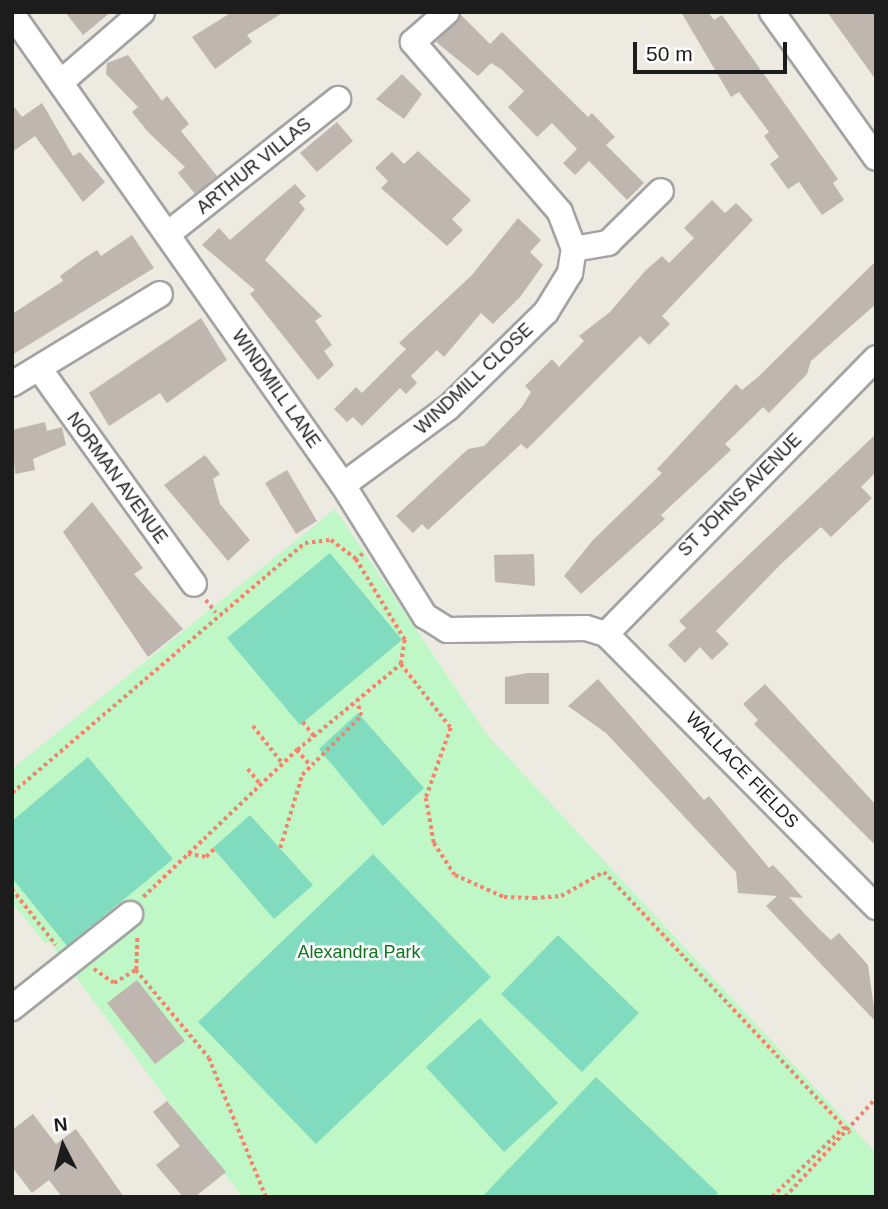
<!DOCTYPE html>
<style>
body{margin:0}
#map{position:relative;width:888px;height:1209px;overflow:hidden;background:#edeae2;font-family:Helvetica,sans-serif}
div>[style]{position:absolute}
.park>*{inset:0;background:#bff7c7}
.pitch>*{inset:0;background:#81dbbe}
.building>*{inset:0;background:#beb6af}
.path>*{height:3.5px;margin-top:-1.75px;transform-origin:0;background:repeating-linear-gradient(90deg,#f5836b 0 3.5px,transparent 0 7px)}
.roads{filter:drop-shadow(2px 0 #a3a3a3) drop-shadow(-2px 0 #a3a3a3) drop-shadow(0 2px #a3a3a3) drop-shadow(0 -2px #a3a3a3)}
.minor>*{height:24px;margin:-12px;padding:0 12px;transform-origin:12px;border-radius:12px;background:#fff}
span{translate:-50% -50%;white-space:nowrap;text-align:center;line-height:1.15;-webkit-text-stroke:5px #fff;paint-order:stroke}
.street-label{font-size:18px;color:#1c1c1c}
.park-label{font-size:18px;color:#0e761e}
.frame{position:absolute;inset:0;border:14px solid #1c1c1c;pointer-events:none}
.north{position:absolute;left:28px;top:1111px;width:70px;height:70px;-webkit-text-stroke:5px #fff;paint-order:stroke;rotate:354deg;font-size:19px;font-weight:700;line-height:28px;text-align:center;color:#1c1c1c}
.north::after{content:'';display:block;margin:auto;width:24px;height:32px;background:#1c1c1c;clip-path:polygon(50% 0,100% 100%,50% 72%,0 100%)}
.scale{position:absolute;left:633px;top:42px;width:154px;height:32px;box-sizing:border-box;border:4px solid #1c1c1c;border-top:0;padding-left:9px;font-size:21px;line-height:24px;white-space:nowrap;color:#1c1c1c;-webkit-text-stroke:5px #fff;paint-order:stroke}
</style>
<div id="map">
<div class="park">
<i style="clip-path:polygon(335px 509px,488px 736px,876px 1153px,876px 1197px,243px 1197px,203px 1148px,49px 941px,45px 943px,12px 903px,12px 769px)"></i>
</div>
<div class="pitch">
<i style="clip-path:polygon(330px 553px,402px 640px,300px 725px,227px 638px)"></i>
<i style="clip-path:polygon(358px 713px,424px 788px,383px 826px,319px 749px)"></i>
<i style="clip-path:polygon(88px 757px,173px 859px,67px 946px,12px 878px,12px 821px)"></i>
<i style="clip-path:polygon(250px 815px,313px 885px,274px 919px,213px 848px)"></i>
<i style="clip-path:polygon(373px 854px,491px 977px,316px 1144px,198px 1022px)"></i>
<i style="clip-path:polygon(558px 935px,639px 1013px,582px 1072px,501px 994px)"></i>
<i style="clip-path:polygon(480px 1018px,558px 1103px,504px 1152px,426px 1067px)"></i>
<i style="clip-path:polygon(596px 1077px,718px 1193px,714px 1197px,482px 1197px)"></i>
</div>
<div class="building">
<i style="clip-path:polygon(65px 12px,111px 12px,83px 35px)"></i>
<i style="clip-path:polygon(232px 12px,284px 12px,247px 35px,252px 42px,215px 69px,192px 37px)"></i>
<i style="clip-path:polygon(681px 12px,708px 12px,714px 20px,722px 15px,838px 179px,833px 183px,844px 200px,822px 215px,799px 182px,788px 189px,770px 164px,779px 157px,764px 136px,769px 132px,739px 92px,731px 97px)"></i>
<i style="clip-path:polygon(827px 12px,876px 12px,876px 80px)"></i>
<i style="clip-path:polygon(461px 15px,490px 44px,502px 32px,588px 117px,592px 113px,615px 137px,606px 145px,644px 183px,627px 200px,589px 161px,575px 175px,563px 163px,577px 149px,552px 123px,537px 137px,508px 107px,524px 91px,501px 69px,491px 63px,478px 76px,436px 42px)"></i>
<i style="clip-path:polygon(128px 55px,162px 101px,167px 96px,189px 124px,181px 131px,217px 176px,195px 194px,178px 173px,185px 167px,148px 132px,132px 112px,138px 107px,106px 74px,107px 63px)"></i>
<i style="clip-path:polygon(402px 74px,422px 94px,404px 119px,376px 99px)"></i>
<i style="clip-path:polygon(42px 103px,73px 156px,80px 152px,105px 182px,83px 202px,35px 136px,12px 152px,12px 104px,22px 117px)"></i>
<i style="clip-path:polygon(337px 122px,353px 141px,317px 172px,300px 153px)"></i>
<i style="clip-path:polygon(418px 151px,471px 200px,452px 219px,463px 230px,447px 246px,381px 188px,388px 181px,375px 168px,392px 152px,404px 164px)"></i>
<i style="clip-path:polygon(295px 184px,306px 196px,299px 202px,305px 209px,265px 260px,322px 316px,315px 321px,332px 345px,324px 351px,334px 365px,318px 380px,250px 294px,255px 290px,202px 245px,219px 228px,230px 240px)"></i>
<i style="clip-path:polygon(712px 200px,725px 213px,736px 203px,753px 220px,662px 316px,670px 324px,649px 345px,640px 336px,527px 449px,521px 444px,428px 530px,422px 524px,413px 533px,396px 516px,468px 449px,484px 446px,522px 407px,531px 392px,525px 386px,552px 359px,559px 367px,584px 341px,579px 336px,610px 312px,645px 271px,662px 256px,669px 263px,694px 238px,684px 228px)"></i>
<i style="clip-path:polygon(518px 218px,541px 240px,530px 252px,543px 265px,520px 297px,493px 324px,481px 313px,444px 357px,437px 350px,411px 376px,417px 383px,406px 394px,400px 388px,362px 426px,353px 417px,347px 422px,334px 409px,356px 387px,362px 393px,406px 349px,399px 343px,472px 275px)"></i>
<i style="clip-path:polygon(132px 235px,154px 268px,12px 355px,12px 314px,63px 281px,60px 276px,83px 259px,97px 250px,101px 256px)"></i>
<i style="clip-path:polygon(876px 261px,876px 304px,811px 361px,807px 374px,769px 413px,763px 407px,748px 422px,725px 444px,731px 450px,661px 515px,665px 519px,581px 594px,564px 576px,593px 540px,662px 473px,657px 469px,736px 384px,742px 390px,758px 377px)"></i>
<i style="clip-path:polygon(201px 318px,227px 360px,167px 403px,160px 393px,109px 426px,89px 393px)"></i>
<i style="clip-path:polygon(45px 422px,47px 431px,62px 427px,66px 445px,33px 459px,35px 470px,15px 474px,12px 430px)"></i>
<i style="clip-path:polygon(876px 434px,876px 472px,861px 487px,872px 498px,831px 537px,821px 527px,781px 564px,716px 631px,729px 644px,712px 660px,700px 647px,685px 663px,668px 645px,686px 628px,679px 621px)"></i>
<i style="clip-path:polygon(205px 455px,220px 474px,213px 479px,220px 504px,250px 540px,228px 561px,164px 485px)"></i>
<i style="clip-path:polygon(287px 470px,317px 521px,296px 534px,265px 483px)"></i>
<i style="clip-path:polygon(92px 502px,143px 568px,134px 574px,183px 629px,148px 657px,63px 532px)"></i>
<i style="clip-path:polygon(534px 554px,535px 586px,495px 582px,494px 555px)"></i>
<i style="clip-path:polygon(528px 673px,549px 673px,549px 704px,505px 704px,505px 677px)"></i>
<i style="clip-path:polygon(598px 679px,704px 800px,709px 796px,769px 868px,773px 865px,790px 883px,803px 898px,789px 897px,819px 929px,831px 940px,839px 933px,868px 965px,876px 1022px,766px 906px,777px 896px,738px 893px,736px 872px,606px 733px,568px 706px)"></i>
<i style="clip-path:polygon(765px 684px,876px 805px,876px 846px,754px 724px,758px 720px,743px 704px)"></i>
<i style="clip-path:polygon(137px 980px,185px 1041px,155px 1064px,107px 1003px)"></i>
<i style="clip-path:polygon(167px 1101px,226px 1172px,195px 1197px,183px 1197px,156px 1165px,180px 1146px,153px 1112px)"></i>
<i style="clip-path:polygon(33px 1114px,56px 1144px,76px 1129px,124px 1197px,62px 1197px,49px 1180px,32px 1193px,12px 1167px,12px 1130px)"></i>
</div>
<div class="path">
<i style="left:363px;top:554px;width:9px;rotate:144deg"></i>
<i style="left:356px;top:559px;width:95px;rotate:58.8deg"></i>
<i style="left:405px;top:640px;width:24px;rotate:99deg"></i>
<i style="left:401px;top:664px;width:81px;rotate:52deg"></i>
<i style="left:451px;top:728px;width:74px;rotate:109.7deg"></i>
<i style="left:426px;top:798px;width:46px;rotate:79.9deg"></i>
<i style="left:434px;top:843px;width:38px;rotate:57deg"></i>
<i style="left:455px;top:875px;width:54px;rotate:24.2deg"></i>
<i style="left:504px;top:897px;width:30px;rotate:2deg"></i>
<i style="left:534px;top:898px;width:27px;rotate:-4deg"></i>
<i style="left:561px;top:896px;width:49px;rotate:-29.2deg"></i>
<i style="left:604px;top:872px;width:359px;rotate:46.7deg"></i>
<i style="left:206px;top:600px;width:16px;rotate:52deg"></i>
<i style="left:303px;top:722px;width:18px;rotate:52deg"></i>
<i style="left:253px;top:726px;width:48px;rotate:51.7deg"></i>
<i style="left:297px;top:750px;width:20px;rotate:49deg"></i>
<i style="left:248px;top:769px;width:21px;rotate:51deg"></i>
<i style="left:12px;top:793px;width:385px;rotate:-40.5deg"></i>
<i style="left:305px;top:543px;width:26px;rotate:-7deg"></i>
<i style="left:331px;top:540px;width:31px;rotate:37deg"></i>
<i style="left:280px;top:848px;width:76px;rotate:-73.2deg"></i>
<i style="left:302px;top:775px;width:83px;rotate:-45deg"></i>
<i style="left:361px;top:716px;width:15px;rotate:-106deg"></i>
<i style="left:188px;top:854px;width:18px;rotate:9deg"></i>
<i style="left:206px;top:857px;width:11px;rotate:-45deg"></i>
<i style="left:12px;top:889px;width:71px;rotate:51.8deg"></i>
<i style="left:143px;top:897px;width:213px;rotate:-43.7deg"></i>
<i style="left:297px;top:750px;width:135px;rotate:-39.6deg"></i>
<i style="left:94px;top:969px;width:24px;rotate:35deg"></i>
<i style="left:114px;top:983px;width:26px;rotate:-31deg"></i>
<i style="left:136px;top:970px;width:114px;rotate:50.3deg"></i>
<i style="left:209px;top:1058px;width:150px;rotate:67.7deg"></i>
<i style="left:136px;top:970px;width:33px;rotate:-88deg"></i>
<i style="left:772px;top:1197px;width:100px;rotate:-44.2deg"></i>
<i style="left:785px;top:1197px;width:134px;rotate:-47.4deg"></i>
</div>
<div class="roads">
<div class="minor">
<i style="left:772px;top:12px;width:179px;rotate:54.5deg"></i>
<i style="left:12px;top:14px;width:576px;rotate:54.9deg"></i>
<i style="left:343px;top:485px;width:155px;rotate:58deg"></i>
<i style="left:425px;top:616px;width:26px;rotate:32deg"></i>
<i style="left:447px;top:630px;width:139px;rotate:-0.8deg"></i>
<i style="left:586px;top:628px;width:21px;rotate:17deg"></i>
<i style="left:606px;top:634px;width:384px;rotate:45.3deg"></i>
<i style="left:61px;top:82px;width:107px;rotate:-40.8deg"></i>
<i style="left:169px;top:233px;width:216px;rotate:-38.4deg"></i>
<i style="left:574px;top:249px;width:35px;rotate:-10deg"></i>
<i style="left:608px;top:243px;width:74px;rotate:-44.5deg"></i>
<i style="left:41px;top:371px;width:262px;rotate:54.3deg"></i>
<i style="left:12px;top:384px;width:173px;rotate:-31.3deg"></i>
<i style="left:343px;top:485px;width:130px;rotate:-36.3deg"></i>
<i style="left:448px;top:408px;width:137px;rotate:-44.4deg"></i>
<i style="left:546px;top:312px;width:46px;rotate:-58.4deg"></i>
<i style="left:570px;top:273px;width:24px;rotate:-81deg"></i>
<i style="left:574px;top:249px;width:40px;rotate:-111deg"></i>
<i style="left:560px;top:212px;width:225px;rotate:-130.9deg"></i>
<i style="left:413px;top:42px;width:45px;rotate:-41.4deg"></i>
<i style="left:606px;top:634px;width:386px;rotate:-45.6deg"></i>
<i style="left:12px;top:1008px;width:151px;rotate:-38.5deg"></i>
</div>
</div>
<div class="street-label">
<span style="left:254px;top:166px;rotate:-39deg">ARTHUR VILLAS</span>
<span style="left:474px;top:379px;rotate:-43deg">WINDMILL CLOSE</span>
<span style="left:276px;top:389px;rotate:55deg">WINDMILL LANE</span>
<span style="left:117px;top:478px;rotate:54deg">NORMAN AVENUE</span>
<span style="left:740px;top:495px;rotate:-45deg">ST JOHNS AVENUE</span>
<span style="left:742px;top:770px;rotate:46deg">WALLACE FIELDS</span>
</div>
<div class="park-label">
<span style="left:359px;top:952px">Alexandra Park</span>
</div>
<div class="frame"></div>
<div class="north">N</div>
<div class="scale">50 m</div>
</div>
